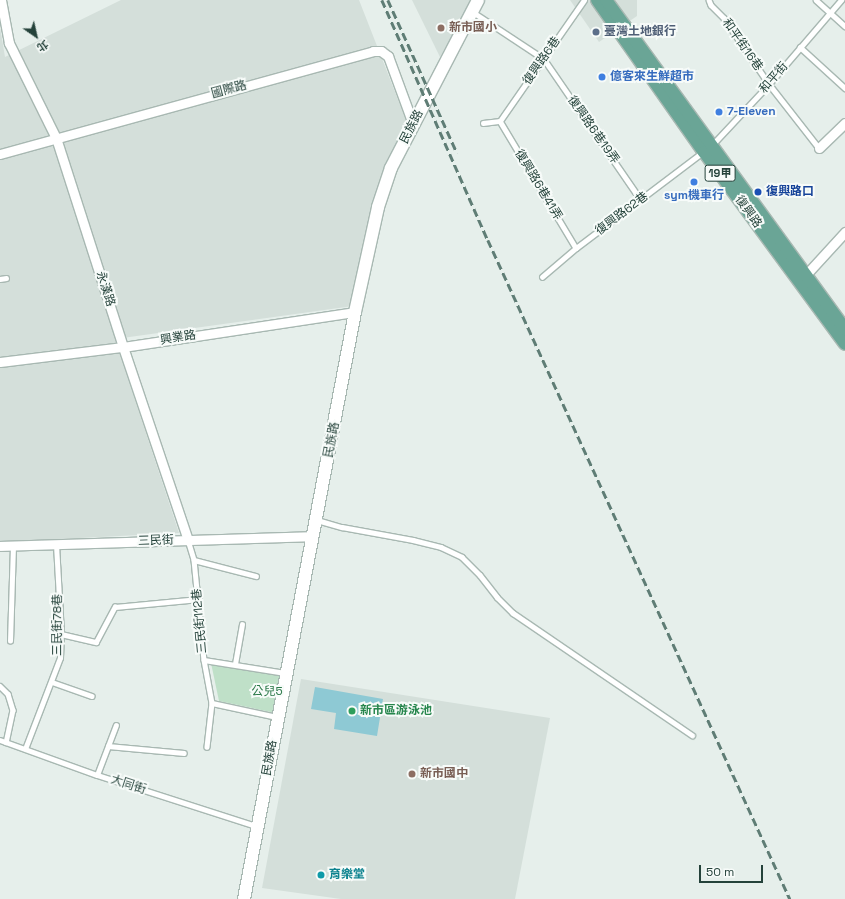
<!DOCTYPE html>
<meta charset="utf-8">
<style>
body{margin:0}
#map{position:relative;width:845px;height:899px;overflow:hidden;background:#e6efeb;font-family:"Space Grotesk","Noto Sans TC",sans-serif}
div>[style]{position:absolute}
.built>*{inset:0;background:#d4dfda}
.green>*{inset:0;background:#bfe0c8}
.water>*{inset:0;background:#8ec9d4}
.roads{filter:drop-shadow(1px 0 #a8b8b2) drop-shadow(-1px 0 #a8b8b2) drop-shadow(0 1px #a8b8b2) drop-shadow(0 -1px #a8b8b2)}
.lane>*{height:4.5px;margin:-2.25px;padding:0 2.25px;transform-origin:2.25px;border-radius:2.25px;background:#fff}
.street>*{height:9px;margin:-4.5px;padding:0 4.5px;transform-origin:4.5px;border-radius:4.5px;background:#fff}
.secondary>*{height:12px;margin:-6px;padding:0 6px;transform-origin:6px;border-radius:6px;background:#fff}
.primary>*{height:12px;margin:-6px;padding:0 6px;transform-origin:6px;border-radius:6px;background:#6aa596}
.rail>*{height:2.5px;margin-top:-1.25px;transform-origin:0;background:repeating-linear-gradient(90deg,#5f7d75 0 8px,transparent 0 12px)}
.dots>*{width:11px;height:11px;translate:-50% -50%;box-sizing:border-box;border:2px solid #f7fbf9;border-radius:50%}
span{translate:-50% -50%;white-space:nowrap;text-align:center;line-height:1.15;-webkit-text-stroke:4px #f7fbf9;paint-order:stroke}
.shield-label span{padding:1px 3px;background:#f7fbf9;border:1px solid;border-radius:3px;-webkit-text-stroke-width:0}
.shield-label{font-size:11px;color:#24423a;font-weight:700}
.education-label{font-size:12px;color:#785e54;font-weight:700}
.left{translate:0 -50%;text-align:left}
.service-label{font-size:12px;color:#4e5e75;font-weight:700}
.street-label{font-size:12px;color:#24423a}
.shop-label{font-size:12px;color:#366cbe;font-weight:700}
.transit-label{font-size:12px;color:#164399;font-weight:700}
.park-label{font-size:12px;color:#2d7a4b}
.leisure-label{font-size:12px;color:#27864d;font-weight:700}
.culture-label{font-size:12px;color:#0d838f;font-weight:700}
.north{position:absolute;left:16px;top:16px;width:40px;height:40px;-webkit-text-stroke:3px #f7fbf9;paint-order:stroke;rotate:146deg;font-size:11px;font-weight:700;line-height:16px;text-align:center;color:#24423a}
.north::after{content:'';display:block;margin:auto;width:14px;height:18px;background:#24423a;clip-path:polygon(50% 0,100% 100%,50% 72%,0 100%)}
.scale{position:absolute;left:699px;top:865px;width:64px;height:18px;box-sizing:border-box;border:2px solid #24423a;border-top:0;padding-left:5px;font-size:12px;line-height:14px;white-space:nowrap;color:#24423a;-webkit-text-stroke:3px #f7fbf9;paint-order:stroke}
</style>
<div id="map">
<div class="built">
<i style="clip-path:polygon(121px 0,359px 0,408px 125px,353px 306px,115px 339px,179px 533px,0 542px,0 27px,5px 57px)"></i>
<i style="clip-path:polygon(412px 0,473px 0,440px 57px)"></i>
<i style="clip-path:polygon(570px 0,637px 0,637px 16px,599px 42px)"></i>
<i style="clip-path:polygon(301px 679px,550px 718px,515px 899px,341px 899px,262px 888px)"></i>
</div>
<div class="green">
<i style="clip-path:polygon(211px 663px,292px 678px,285px 715px,219px 701px)"></i>
</div>
<div class="water">
<i style="clip-path:polygon(315px 687px,383px 699px,377px 736px,334px 729px,336px 713px,311px 709px)"></i>
</div>
<div class="roads">
<div class="lane">
<i style="left:709px;top:0;width:5px;rotate:68deg"></i>
<i style="left:711px;top:5px;width:18px;rotate:45deg"></i>
<i style="left:724px;top:18px;width:80px;rotate:55.7deg"></i>
<i style="left:769px;top:84px;width:81px;rotate:52deg"></i>
<i style="left:816px;top:0;width:39px;rotate:42deg"></i>
<i style="left:473px;top:12px;width:85px;rotate:33.5deg"></i>
<i style="left:544px;top:59px;width:171px;rotate:55.5deg"></i>
<i style="left:800px;top:47px;width:61px;rotate:42.3deg"></i>
<i style="left:500px;top:121px;width:148px;rotate:59.1deg"></i>
<i style="left:500px;top:121px;width:147px;rotate:-55.2deg"></i>
<i style="left:483px;top:123px;width:17px;rotate:-7deg"></i>
<i style="left:712px;top:145px;width:83px;rotate:-46.9deg"></i>
<i style="left:769px;top:84px;width:111px;rotate:-49.4deg"></i>
<i style="left:542px;top:277px;width:45px;rotate:-40.5deg"></i>
<i style="left:576px;top:248px;width:159px;rotate:-37.1deg"></i>
<i style="left:0;top:279px;width:6px;rotate:-9deg"></i>
<i style="left:317px;top:520px;width:26px;rotate:16deg"></i>
<i style="left:342px;top:527px;width:72px;rotate:10.4deg"></i>
<i style="left:413px;top:540px;width:29px;rotate:14deg"></i>
<i style="left:441px;top:547px;width:23px;rotate:25deg"></i>
<i style="left:462px;top:557px;width:25px;rotate:45deg"></i>
<i style="left:480px;top:575px;width:28px;rotate:52deg"></i>
<i style="left:497px;top:597px;width:23px;rotate:45deg"></i>
<i style="left:513px;top:613px;width:217px;rotate:34.3deg"></i>
<i style="left:188px;top:540px;width:21px;rotate:73deg"></i>
<i style="left:194px;top:560px;width:100px;rotate:84.3deg"></i>
<i style="left:204px;top:660px;width:44px;rotate:79.5deg"></i>
<i style="left:212px;top:703px;width:44px;rotate:96.5deg"></i>
<i style="left:194px;top:560px;width:64px;rotate:14.5deg"></i>
<i style="left:61px;top:634px;width:36px;rotate:13deg"></i>
<i style="left:96px;top:642px;width:40px;rotate:-62deg"></i>
<i style="left:115px;top:607px;width:84px;rotate:-5.4deg"></i>
<i style="left:10px;top:641px;width:95px;rotate:-88.2deg"></i>
<i style="left:204px;top:660px;width:82px;rotate:9.1deg"></i>
<i style="left:235px;top:664px;width:40px;rotate:-80deg"></i>
<i style="left:52px;top:682px;width:42px;rotate:19.3deg"></i>
<i style="left:0;top:686px;width:11px;rotate:45deg"></i>
<i style="left:8px;top:694px;width:17px;rotate:73deg"></i>
<i style="left:13px;top:710px;width:33px;rotate:102deg"></i>
<i style="left:212px;top:703px;width:66px;rotate:12.2deg"></i>
<i style="left:0;top:740px;width:103px;rotate:19.8deg"></i>
<i style="left:97px;top:775px;width:167px;rotate:17.8deg"></i>
<i style="left:108px;top:746px;width:76px;rotate:5.3deg"></i>
<i style="left:25px;top:749px;width:97px;rotate:-69deg"></i>
<i style="left:60px;top:658px;width:24px;rotate:-88deg"></i>
<i style="left:61px;top:634px;width:90px;rotate:-93.2deg"></i>
<i style="left:97px;top:775px;width:53px;rotate:-69.2deg"></i>
</div>
<div class="street">
<i style="left:1px;top:0;width:44px;rotate:79.5deg"></i>
<i style="left:9px;top:43px;width:106px;rotate:63.7deg"></i>
<i style="left:56px;top:138px;width:219px;rotate:72.2deg"></i>
<i style="left:123px;top:347px;width:204px;rotate:71.4deg"></i>
<i style="left:819px;top:148px;width:36px;rotate:-44deg"></i>
<i style="left:0;top:154px;width:387px;rotate:-15.4deg"></i>
<i style="left:373px;top:51px;width:8px"></i>
<i style="left:381px;top:51px;width:9px;rotate:36deg"></i>
<i style="left:388px;top:56px;width:72px;rotate:69.8deg"></i>
<i style="left:802px;top:279px;width:64px;rotate:-47.5deg"></i>
<i style="left:0;top:362px;width:124px;rotate:-7deg"></i>
<i style="left:123px;top:347px;width:235px;rotate:-8.6deg"></i>
<i style="left:0;top:546px;width:313px;rotate:-1.8deg"></i>
</div>
<div class="secondary">
<i style="left:244px;top:899px;width:597px;rotate:-79.29deg"></i>
<i style="left:355px;top:312px;width:107px;rotate:-77.6deg"></i>
<i style="left:378px;top:207px;width:41px;rotate:-71.6deg"></i>
<i style="left:391px;top:168px;width:189px;rotate:-62.6deg"></i>
</div>
<div class="primary">
<i style="left:597px;top:0;width:186px;rotate:54.9deg"></i>
<i style="left:704px;top:152px;width:238px;rotate:53.7deg"></i>
<i style="left:606px;top:0;width:407px;rotate:54deg"></i>
</div>
</div>
<div class="rail">
<i style="left:382px;top:0;width:262px;rotate:66.2deg"></i>
<i style="left:488px;top:240px;width:725px;rotate:65.38deg"></i>
<i style="left:388px;top:0;width:168px;rotate:65.7deg"></i>
</div>
<div class="dots">
<i style="left:441px;top:28px;background:#8d6e63"></i>
<i style="left:596px;top:32px;background:#5c6f8a"></i>
<i style="left:602px;top:77px;background:#3f7fe0"></i>
<i style="left:719px;top:112px;background:#3f7fe0"></i>
<i style="left:694px;top:182px;background:#3f7fe0"></i>
<i style="left:758px;top:192px;background:#1a4fb4"></i>
<i style="left:352px;top:711px;background:#2e9e5b"></i>
<i style="left:412px;top:774px;background:#8d6e63"></i>
<i style="left:321px;top:875px;background:#0f9aa8"></i>
</div>
<div class="shield-label">
<span style="left:720px;top:173px">19甲</span>
</div>
<div class="education-label">
<span class="left" style="left:449px;top:28px">新市國小</span>
<span class="left" style="left:420px;top:774px">新市國中</span>
</div>
<div class="service-label">
<span class="left" style="left:604px;top:32px">臺灣土地銀行</span>
</div>
<div class="street-label">
<span style="left:742px;top:45px;rotate:55deg">和平街16巷</span>
<span style="left:542px;top:61px;rotate:-55deg">復興路6巷</span>
<span style="left:774px;top:78px;rotate:-49deg">和平街</span>
<span style="left:229px;top:90px;rotate:-15deg">國際路</span>
<span style="left:412px;top:127px;rotate:-63deg">民族路</span>
<span style="left:593px;top:130px;rotate:55deg">復興路6巷19弄</span>
<span style="left:538px;top:185px;rotate:59deg">復興路6巷41弄</span>
<span style="left:748px;top:212px;rotate:54deg">復興路</span>
<span style="left:622px;top:214px;rotate:-37deg">復興路62巷</span>
<span style="left:105px;top:289px;rotate:72deg">永漢路</span>
<span style="left:178px;top:338px;rotate:-9deg">興業路</span>
<span style="left:332px;top:440px;rotate:-79deg">民族路</span>
<span style="left:156px;top:541px;rotate:-2deg">三民街</span>
<span style="left:200px;top:621px;rotate:-95deg">三民街112巷</span>
<span style="left:58px;top:625px;rotate:-90deg">三民街78巷</span>
<span style="left:270px;top:758px;rotate:-80deg">民族路</span>
<span style="left:128px;top:785px;rotate:18deg">大同街</span>
</div>
<div class="shop-label">
<span class="left" style="left:610px;top:77px">億客來生鮮超市</span>
<span class="left" style="left:727px;top:112px">7-Eleven</span>
<span style="left:694px;top:196px">sym機車行</span>
</div>
<div class="transit-label">
<span class="left" style="left:766px;top:192px">復興路口</span>
</div>
<div class="park-label">
<span style="left:267px;top:692px">公兒5</span>
</div>
<div class="leisure-label">
<span class="left" style="left:360px;top:711px">新市區游泳池</span>
</div>
<div class="culture-label">
<span class="left" style="left:329px;top:875px">育樂堂</span>
</div>
<div class="north">北</div>
<div class="scale">50 m</div>
</div>
